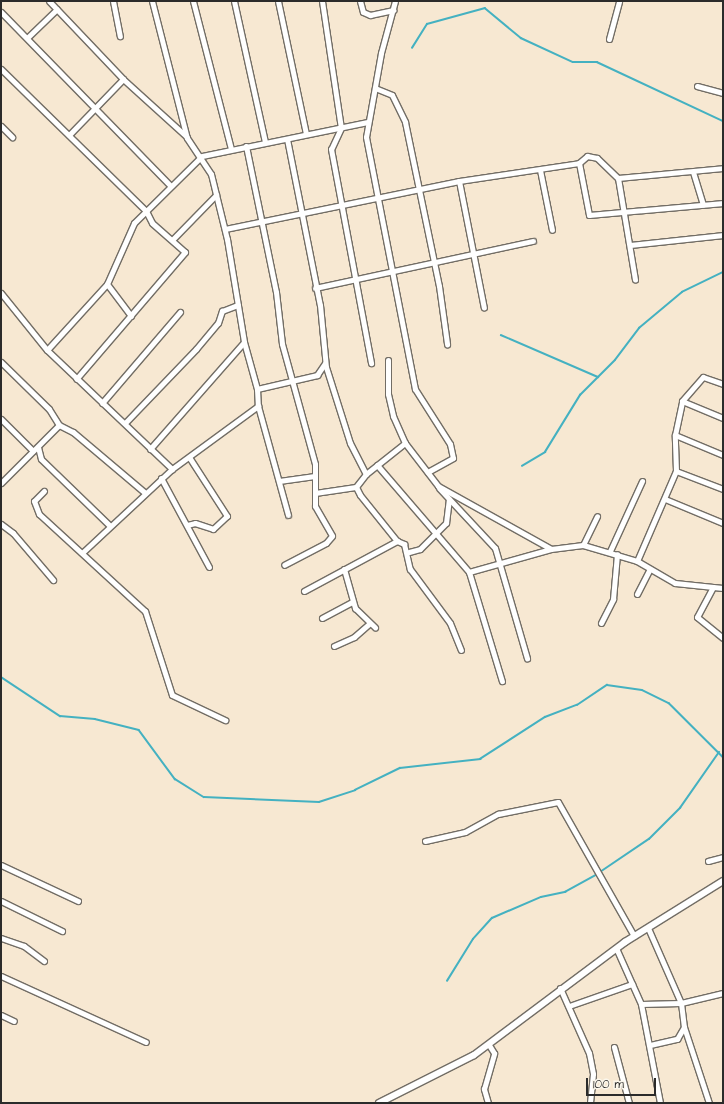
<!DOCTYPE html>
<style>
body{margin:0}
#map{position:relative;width:724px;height:1104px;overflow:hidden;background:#f7e8d2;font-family:"Architects Daughter",sans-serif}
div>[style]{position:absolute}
.stream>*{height:1.5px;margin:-0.75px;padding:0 0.75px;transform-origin:0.75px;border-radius:0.75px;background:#44b1c1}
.roads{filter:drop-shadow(1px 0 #726d65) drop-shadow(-1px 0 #726d65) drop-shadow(0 1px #726d65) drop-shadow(0 -1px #726d65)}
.minor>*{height:5px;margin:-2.5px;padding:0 2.5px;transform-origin:2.5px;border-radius:2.5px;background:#fff}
.tertiary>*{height:6px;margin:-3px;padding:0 3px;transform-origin:3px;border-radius:3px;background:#fff}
span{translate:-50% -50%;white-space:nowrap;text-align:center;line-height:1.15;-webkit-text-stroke:3.5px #fbf7ec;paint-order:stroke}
.frame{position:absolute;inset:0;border:2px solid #2b2b2b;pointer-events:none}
.scale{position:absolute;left:586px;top:1078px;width:70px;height:18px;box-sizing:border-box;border:2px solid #2b2b2b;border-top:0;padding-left:5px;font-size:12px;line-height:14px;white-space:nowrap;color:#2b2b2b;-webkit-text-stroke:3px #fbf7ec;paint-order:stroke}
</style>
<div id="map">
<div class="stream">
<i style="left:412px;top:48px;width:28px;rotate:-58deg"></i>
<i style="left:427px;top:24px;width:60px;rotate:-15.4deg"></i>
<i style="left:485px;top:8px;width:47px;rotate:39.8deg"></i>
<i style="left:521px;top:38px;width:57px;rotate:24.8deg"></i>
<i style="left:573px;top:62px;width:24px"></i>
<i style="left:597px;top:62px;width:139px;rotate:25.1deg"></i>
<i style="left:501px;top:335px;width:106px;rotate:23.4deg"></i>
<i style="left:522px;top:466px;width:27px;rotate:-31deg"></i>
<i style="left:545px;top:452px;width:67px;rotate:-58.4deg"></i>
<i style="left:580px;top:395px;width:49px;rotate:-45deg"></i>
<i style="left:615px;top:360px;width:40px;rotate:-53deg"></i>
<i style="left:639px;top:328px;width:56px;rotate:-39.9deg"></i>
<i style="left:682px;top:292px;width:46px;rotate:-26deg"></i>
<i style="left:1px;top:677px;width:71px;rotate:33.5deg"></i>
<i style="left:60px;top:716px;width:35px;rotate:5deg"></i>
<i style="left:95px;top:719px;width:45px;rotate:14deg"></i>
<i style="left:139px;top:730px;width:61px;rotate:53.7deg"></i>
<i style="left:175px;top:779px;width:34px;rotate:32deg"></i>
<i style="left:204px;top:797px;width:115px;rotate:2.5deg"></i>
<i style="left:319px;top:802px;width:38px;rotate:-18deg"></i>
<i style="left:355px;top:790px;width:50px;rotate:-26.1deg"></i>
<i style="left:400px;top:768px;width:81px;rotate:-6.4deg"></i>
<i style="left:480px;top:759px;width:77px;rotate:-32.9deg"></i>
<i style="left:545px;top:717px;width:34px;rotate:-21deg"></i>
<i style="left:577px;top:705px;width:36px;rotate:-34deg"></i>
<i style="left:607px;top:685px;width:35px;rotate:8deg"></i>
<i style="left:642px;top:690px;width:30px;rotate:26deg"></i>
<i style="left:669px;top:703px;width:76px;rotate:45deg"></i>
<i style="left:600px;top:872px;width:59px;rotate:-34deg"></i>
<i style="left:649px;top:839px;width:44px;rotate:-45deg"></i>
<i style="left:680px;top:808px;width:68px;rotate:-55.1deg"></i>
<i style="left:447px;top:981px;width:49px;rotate:-58.2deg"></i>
<i style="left:473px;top:939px;width:28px;rotate:-48deg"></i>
<i style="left:492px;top:918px;width:53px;rotate:-23.2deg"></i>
<i style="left:541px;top:897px;width:25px;rotate:-12deg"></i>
<i style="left:565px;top:892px;width:37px;rotate:-29deg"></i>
</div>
<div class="roads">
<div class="minor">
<i style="left:49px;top:1px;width:108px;rotate:46.5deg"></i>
<i style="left:123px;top:79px;width:86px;rotate:42.2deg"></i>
<i style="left:113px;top:1px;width:36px;rotate:79deg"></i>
<i style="left:152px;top:1px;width:141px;rotate:75.7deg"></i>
<i style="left:187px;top:138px;width:43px;rotate:56.3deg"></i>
<i style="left:211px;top:174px;width:67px;rotate:76.2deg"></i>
<i style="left:227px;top:239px;width:104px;rotate:80.6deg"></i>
<i style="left:244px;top:342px;width:49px;rotate:74.5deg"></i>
<i style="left:257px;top:389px;width:17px;rotate:87deg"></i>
<i style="left:258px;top:406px;width:113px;rotate:74.6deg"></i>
<i style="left:193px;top:1px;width:153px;rotate:75.6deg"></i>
<i style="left:234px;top:1px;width:144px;rotate:77.6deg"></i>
<i style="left:278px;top:1px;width:136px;rotate:78.1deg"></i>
<i style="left:322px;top:1px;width:128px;rotate:81.5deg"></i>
<i style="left:341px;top:128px;width:23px;rotate:115deg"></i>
<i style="left:331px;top:149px;width:218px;rotate:79.4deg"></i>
<i style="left:360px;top:1px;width:11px;rotate:75deg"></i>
<i style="left:363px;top:12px;width:8px;rotate:23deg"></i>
<i style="left:370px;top:15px;width:24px;rotate:-12deg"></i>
<i style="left:395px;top:1px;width:54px;rotate:105.1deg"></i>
<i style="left:381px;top:53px;width:85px;rotate:100.1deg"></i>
<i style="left:366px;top:137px;width:257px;rotate:79deg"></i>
<i style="left:415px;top:389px;width:65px;rotate:57.5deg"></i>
<i style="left:450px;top:444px;width:14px;rotate:78deg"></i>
<i style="left:453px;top:458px;width:29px;rotate:151deg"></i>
<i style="left:1px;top:12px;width:243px;rotate:45.7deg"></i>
<i style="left:28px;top:37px;width:40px;rotate:-44deg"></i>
<i style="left:609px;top:39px;width:39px;rotate:-75deg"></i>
<i style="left:1px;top:69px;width:203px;rotate:44.4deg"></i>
<i style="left:146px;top:211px;width:13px;rotate:63deg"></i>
<i style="left:152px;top:223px;width:44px;rotate:41.3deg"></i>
<i style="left:185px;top:252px;width:167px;rotate:130.6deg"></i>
<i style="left:697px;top:86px;width:27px;rotate:15deg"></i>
<i style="left:375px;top:88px;width:18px;rotate:22deg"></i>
<i style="left:392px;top:95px;width:30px;rotate:64deg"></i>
<i style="left:405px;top:122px;width:167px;rotate:78.3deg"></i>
<i style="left:439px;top:286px;width:59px;rotate:82.1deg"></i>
<i style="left:1px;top:126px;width:16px;rotate:45deg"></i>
<i style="left:69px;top:135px;width:78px;rotate:-46deg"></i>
<i style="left:287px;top:139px;width:169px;rotate:78.8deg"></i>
<i style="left:320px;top:305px;width:62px;rotate:84.5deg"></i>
<i style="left:326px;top:367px;width:80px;rotate:72.5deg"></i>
<i style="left:350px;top:443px;width:35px;rotate:63deg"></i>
<i style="left:366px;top:474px;width:50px;rotate:-38.5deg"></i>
<i style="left:246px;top:146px;width:149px;rotate:78.4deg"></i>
<i style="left:276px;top:292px;width:52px;rotate:83.4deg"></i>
<i style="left:282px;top:344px;width:124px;rotate:74.6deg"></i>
<i style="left:315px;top:464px;width:42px;rotate:90deg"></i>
<i style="left:315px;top:506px;width:34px;rotate:60deg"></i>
<i style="left:332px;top:536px;width:9px;rotate:131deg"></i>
<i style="left:326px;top:543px;width:47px;rotate:152.4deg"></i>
<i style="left:579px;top:163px;width:53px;rotate:79.1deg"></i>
<i style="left:589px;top:215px;width:135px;rotate:-5.1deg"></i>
<i style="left:540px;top:170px;width:61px;rotate:78.7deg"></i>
<i style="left:693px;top:172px;width:34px;rotate:73deg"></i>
<i style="left:618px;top:178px;width:105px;rotate:-5.4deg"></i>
<i style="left:459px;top:181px;width:129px;rotate:78.9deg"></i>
<i style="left:225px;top:229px;width:239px;rotate:-11.6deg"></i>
<i style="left:459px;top:181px;width:121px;rotate:-8.5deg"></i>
<i style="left:579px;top:163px;width:11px;rotate:-41deg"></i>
<i style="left:587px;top:156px;width:10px;rotate:11deg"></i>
<i style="left:597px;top:158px;width:29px;rotate:44deg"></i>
<i style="left:618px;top:178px;width:103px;rotate:80.5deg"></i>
<i style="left:173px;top:239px;width:62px;rotate:-45.7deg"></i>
<i style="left:630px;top:245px;width:94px;rotate:-6.1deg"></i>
<i style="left:107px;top:284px;width:40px;rotate:53deg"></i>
<i style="left:315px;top:288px;width:223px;rotate:-12.2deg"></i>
<i style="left:1px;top:293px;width:73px;rotate:51.1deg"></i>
<i style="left:47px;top:350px;width:173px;rotate:43.6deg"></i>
<i style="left:172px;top:469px;width:122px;rotate:137deg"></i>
<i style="left:47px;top:350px;width:89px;rotate:-47.7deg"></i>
<i style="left:107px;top:284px;width:67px;rotate:-66.1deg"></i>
<i style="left:134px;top:223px;width:95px;rotate:-44.6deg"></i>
<i style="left:202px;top:156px;width:169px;rotate:-11.6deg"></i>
<i style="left:388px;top:360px;width:34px;rotate:90deg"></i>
<i style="left:388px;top:394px;width:23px;rotate:77deg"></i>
<i style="left:393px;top:416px;width:30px;rotate:66deg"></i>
<i style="left:405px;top:443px;width:54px;rotate:52.5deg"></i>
<i style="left:438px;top:486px;width:129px;rotate:29.1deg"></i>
<i style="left:551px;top:549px;width:32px;rotate:-7deg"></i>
<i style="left:583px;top:545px;width:56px;rotate:16.5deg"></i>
<i style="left:637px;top:561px;width:44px;rotate:30.1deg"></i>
<i style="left:675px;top:583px;width:48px;rotate:5.9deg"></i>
<i style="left:1px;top:362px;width:67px;rotate:44.4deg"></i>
<i style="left:49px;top:409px;width:19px;rotate:58deg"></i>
<i style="left:59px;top:425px;width:16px;rotate:27deg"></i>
<i style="left:73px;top:432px;width:93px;rotate:40.2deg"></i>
<i style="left:257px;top:389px;width:62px;rotate:-13.1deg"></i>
<i style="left:317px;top:375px;width:14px;rotate:-56deg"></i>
<i style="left:682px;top:401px;width:44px;rotate:22.5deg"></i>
<i style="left:102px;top:403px;width:120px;rotate:-49.4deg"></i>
<i style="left:1px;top:419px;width:45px;rotate:45deg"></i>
<i style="left:125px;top:423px;width:103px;rotate:-46.2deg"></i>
<i style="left:196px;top:349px;width:34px;rotate:-50deg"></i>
<i style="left:218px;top:323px;width:13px;rotate:-72deg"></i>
<i style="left:222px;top:311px;width:17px;rotate:-21deg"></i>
<i style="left:675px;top:435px;width:52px;rotate:22.6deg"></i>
<i style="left:38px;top:447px;width:12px;rotate:76deg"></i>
<i style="left:41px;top:459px;width:95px;rotate:44.1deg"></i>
<i style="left:150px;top:449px;width:142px;rotate:-48.7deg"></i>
<i style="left:377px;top:465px;width:141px;rotate:49.3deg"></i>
<i style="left:469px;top:572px;width:114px;rotate:73.2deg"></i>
<i style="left:172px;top:469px;width:107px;rotate:-36.2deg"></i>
<i style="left:676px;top:471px;width:50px;rotate:21deg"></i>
<i style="left:366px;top:474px;width:16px;rotate:128deg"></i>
<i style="left:356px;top:487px;width:9px;rotate:63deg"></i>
<i style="left:360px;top:495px;width:59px;rotate:51.2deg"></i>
<i style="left:397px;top:541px;width:8px;rotate:23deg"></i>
<i style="left:404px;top:544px;width:26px;rotate:77deg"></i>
<i style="left:410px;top:569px;width:67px;rotate:53.5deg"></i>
<i style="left:450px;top:623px;width:29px;rotate:68deg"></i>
<i style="left:161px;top:478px;width:101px;rotate:61.7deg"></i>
<i style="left:279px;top:481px;width:36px;rotate:-8deg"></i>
<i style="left:1px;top:483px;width:82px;rotate:-45deg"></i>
<i style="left:439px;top:488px;width:82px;rotate:47deg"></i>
<i style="left:495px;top:548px;width:115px;rotate:73.8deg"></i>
<i style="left:44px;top:491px;width:14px;rotate:135deg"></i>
<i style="left:34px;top:501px;width:14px;rotate:69deg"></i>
<i style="left:39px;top:514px;width:144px;rotate:42.5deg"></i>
<i style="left:145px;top:611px;width:88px;rotate:72.2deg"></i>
<i style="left:172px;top:695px;width:59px;rotate:25.3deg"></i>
<i style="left:315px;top:493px;width:41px;rotate:-8.3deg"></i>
<i style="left:665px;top:499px;width:63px;rotate:22.5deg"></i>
<i style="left:1px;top:524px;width:15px;rotate:37deg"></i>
<i style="left:13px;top:533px;width:62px;rotate:49.6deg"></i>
<i style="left:187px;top:525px;width:8px;rotate:-14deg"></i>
<i style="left:195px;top:523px;width:19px;rotate:18deg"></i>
<i style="left:213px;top:529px;width:19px;rotate:-43deg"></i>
<i style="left:227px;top:516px;width:70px;rotate:-122.8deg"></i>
<i style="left:583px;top:545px;width:32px;rotate:-64deg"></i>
<i style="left:610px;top:551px;width:77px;rotate:-65.4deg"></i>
<i style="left:409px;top:552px;width:11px;rotate:-15deg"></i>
<i style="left:420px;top:549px;width:37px;rotate:-45deg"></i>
<i style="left:446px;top:523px;width:24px;rotate:-83deg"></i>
<i style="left:637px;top:561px;width:98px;rotate:-66.6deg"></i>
<i style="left:676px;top:471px;width:36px;rotate:-92deg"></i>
<i style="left:675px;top:435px;width:35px;rotate:-78deg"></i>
<i style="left:682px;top:401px;width:32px;rotate:-49deg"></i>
<i style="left:703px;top:377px;width:21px;rotate:19deg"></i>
<i style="left:344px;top:569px;width:41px;rotate:74.2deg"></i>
<i style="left:355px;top:608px;width:28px;rotate:44deg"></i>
<i style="left:469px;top:572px;width:85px;rotate:-15.7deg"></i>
<i style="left:713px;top:587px;width:34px;rotate:118deg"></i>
<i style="left:697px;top:617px;width:33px;rotate:39deg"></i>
<i style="left:304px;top:591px;width:106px;rotate:-28.3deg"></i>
<i style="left:637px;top:594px;width:28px;rotate:-63deg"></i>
<i style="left:322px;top:618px;width:34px;rotate:-28deg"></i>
<i style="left:601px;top:623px;width:27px;rotate:-63deg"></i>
<i style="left:613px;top:599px;width:45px;rotate:-84.9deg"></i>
<i style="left:334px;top:646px;width:22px;rotate:-24deg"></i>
<i style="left:354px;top:637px;width:21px;rotate:-41deg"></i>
<i style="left:425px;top:841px;width:41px;rotate:-12.7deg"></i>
<i style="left:465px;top:832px;width:38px;rotate:-29deg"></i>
<i style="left:498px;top:814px;width:61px;rotate:-11.3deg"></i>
<i style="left:558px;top:802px;width:154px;rotate:60.4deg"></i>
<i style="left:708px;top:861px;width:16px;rotate:-15deg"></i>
<i style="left:1px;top:865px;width:85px;rotate:25.1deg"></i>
<i style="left:1px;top:901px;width:68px;rotate:26.2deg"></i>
<i style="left:648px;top:928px;width:82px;rotate:66.3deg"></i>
<i style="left:681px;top:1003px;width:24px;rotate:83deg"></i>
<i style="left:684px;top:1027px;width:80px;rotate:71.8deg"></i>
<i style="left:1px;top:938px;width:24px;rotate:19deg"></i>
<i style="left:24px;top:946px;width:25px;rotate:37deg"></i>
<i style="left:616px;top:948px;width:61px;rotate:65.9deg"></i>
<i style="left:641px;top:1004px;width:101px;rotate:79.1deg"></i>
<i style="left:1px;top:976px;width:159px;rotate:24.5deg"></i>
<i style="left:560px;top:988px;width:71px;rotate:66deg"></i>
<i style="left:589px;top:1053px;width:21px;rotate:79deg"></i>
<i style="left:593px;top:1074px;width:29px;rotate:96deg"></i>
<i style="left:641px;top:1004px;width:40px;rotate:-1.4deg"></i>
<i style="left:681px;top:1003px;width:43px;rotate:-13.4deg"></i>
<i style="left:569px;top:1006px;width:67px;rotate:-19.2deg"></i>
<i style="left:1px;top:1015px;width:14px;rotate:25deg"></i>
<i style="left:650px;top:1045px;width:28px;rotate:-13deg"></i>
<i style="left:677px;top:1039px;width:14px;rotate:-60deg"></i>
<i style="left:614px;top:1047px;width:58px;rotate:75deg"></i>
<i style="left:488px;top:1103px;width:15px;rotate:-106deg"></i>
<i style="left:484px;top:1089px;width:37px;rotate:-74deg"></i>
<i style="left:494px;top:1053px;width:9px;rotate:-122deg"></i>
</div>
<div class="tertiary">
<i style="left:379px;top:1103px;width:106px;rotate:-26.8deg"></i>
<i style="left:474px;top:1055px;width:189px;rotate:-36.8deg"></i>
<i style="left:625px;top:942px;width:115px;rotate:-31.9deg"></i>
</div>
</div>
<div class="frame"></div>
<div class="scale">100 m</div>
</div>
